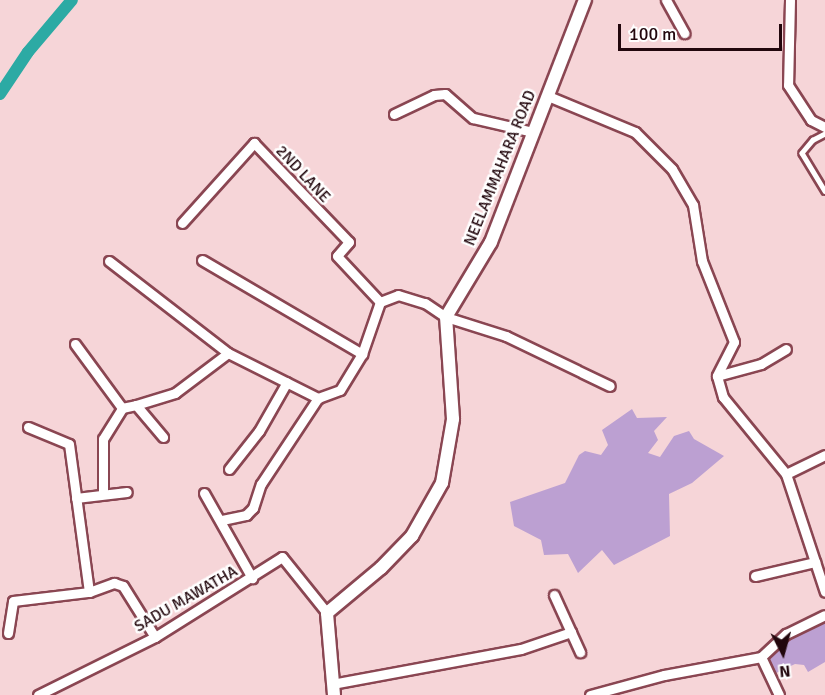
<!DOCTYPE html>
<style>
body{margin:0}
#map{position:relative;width:825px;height:695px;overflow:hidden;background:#f6d5d8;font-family:Signika,sans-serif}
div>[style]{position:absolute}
.green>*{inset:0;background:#bca0d2}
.canal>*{height:12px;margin:-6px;padding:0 6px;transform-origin:6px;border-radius:6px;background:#2caaa4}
.roads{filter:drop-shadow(2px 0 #8a4652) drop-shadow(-2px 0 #8a4652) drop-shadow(0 2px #8a4652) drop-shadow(0 -2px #8a4652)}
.service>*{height:4.5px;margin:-2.25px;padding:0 2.25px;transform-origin:2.25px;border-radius:2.25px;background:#fff}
.minor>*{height:9px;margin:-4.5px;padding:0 4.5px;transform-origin:4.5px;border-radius:4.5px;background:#fff}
.tertiary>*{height:12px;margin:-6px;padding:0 6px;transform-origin:6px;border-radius:6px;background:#fff}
span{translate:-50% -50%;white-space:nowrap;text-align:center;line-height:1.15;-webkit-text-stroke:5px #fff;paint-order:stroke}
.street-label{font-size:16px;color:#22070d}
.north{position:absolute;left:753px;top:623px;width:60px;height:60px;-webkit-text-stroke:4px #fff;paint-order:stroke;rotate:174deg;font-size:16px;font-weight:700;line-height:24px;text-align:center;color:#22070d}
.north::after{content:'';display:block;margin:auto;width:21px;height:27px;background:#22070d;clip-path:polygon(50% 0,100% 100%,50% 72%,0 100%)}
.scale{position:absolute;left:618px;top:24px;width:164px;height:27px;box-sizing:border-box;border:3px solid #22070d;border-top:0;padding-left:8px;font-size:18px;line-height:21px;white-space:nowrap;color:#22070d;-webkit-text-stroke:4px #fff;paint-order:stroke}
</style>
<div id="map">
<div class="green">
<i style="clip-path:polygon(632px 409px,637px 418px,667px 417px,654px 431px,658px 440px,648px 453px,660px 457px,674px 436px,689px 431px,694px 439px,724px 456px,692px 483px,669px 494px,670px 536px,614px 565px,602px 550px,578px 573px,568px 554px,544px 555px,541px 540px,514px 526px,510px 502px,565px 483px,579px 455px,585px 451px,601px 455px,608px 445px,602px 430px)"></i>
<i style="clip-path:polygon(825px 617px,825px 662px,808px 672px,804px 665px,795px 664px,774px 674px,768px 658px,790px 635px)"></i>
</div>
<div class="canal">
<i style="left:0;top:94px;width:50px;rotate:-56.3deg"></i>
<i style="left:28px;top:52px;width:68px;rotate:-49.8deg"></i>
</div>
<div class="roads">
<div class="service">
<i style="left:825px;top:134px;width:13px;rotate:153deg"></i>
<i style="left:813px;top:140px;width:17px;rotate:130deg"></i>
<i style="left:802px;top:153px;width:44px;rotate:58.8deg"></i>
</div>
<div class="minor">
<i style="left:666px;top:0;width:38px;rotate:61deg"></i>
<i style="left:790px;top:0;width:85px;rotate:91.3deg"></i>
<i style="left:788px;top:85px;width:42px;rotate:56.7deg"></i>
<i style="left:811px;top:120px;width:16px;rotate:27deg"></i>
<i style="left:548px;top:96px;width:94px;rotate:22.5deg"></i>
<i style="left:635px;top:132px;width:52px;rotate:45deg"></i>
<i style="left:672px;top:169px;width:42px;rotate:59.7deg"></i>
<i style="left:693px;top:205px;width:57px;rotate:80.9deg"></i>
<i style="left:702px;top:261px;width:87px;rotate:68.4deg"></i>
<i style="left:734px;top:342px;width:38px;rotate:117deg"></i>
<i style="left:717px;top:376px;width:22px;rotate:74deg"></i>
<i style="left:723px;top:397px;width:99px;rotate:50.7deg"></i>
<i style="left:394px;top:114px;width:44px;rotate:-25.4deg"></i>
<i style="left:434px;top:95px;width:11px;rotate:-5deg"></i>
<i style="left:445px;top:94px;width:37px;rotate:41deg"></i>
<i style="left:473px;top:118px;width:62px;rotate:13.1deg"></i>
<i style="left:182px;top:223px;width:108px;rotate:-48deg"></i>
<i style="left:254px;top:143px;width:137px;rotate:46.2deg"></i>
<i style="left:349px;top:242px;width:18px;rotate:131deg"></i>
<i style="left:337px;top:256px;width:63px;rotate:46.9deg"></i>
<i style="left:202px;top:260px;width:186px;rotate:30.4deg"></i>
<i style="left:109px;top:261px;width:150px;rotate:37.7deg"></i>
<i style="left:228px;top:353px;width:101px;rotate:26.6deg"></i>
<i style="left:318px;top:398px;width:23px;rotate:-20deg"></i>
<i style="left:340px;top:390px;width:42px;rotate:-58.6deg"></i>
<i style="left:362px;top:354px;width:55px;rotate:-70.9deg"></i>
<i style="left:380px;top:302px;width:19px;rotate:-21deg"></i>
<i style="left:398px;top:295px;width:28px;rotate:17deg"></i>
<i style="left:425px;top:303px;width:25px;rotate:34deg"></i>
<i style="left:446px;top:317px;width:63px;rotate:17.6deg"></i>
<i style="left:506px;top:336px;width:115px;rotate:25.7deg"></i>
<i style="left:75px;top:344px;width:79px;rotate:53.7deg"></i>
<i style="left:122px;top:408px;width:14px;rotate:-12deg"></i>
<i style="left:136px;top:405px;width:42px;rotate:49.8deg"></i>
<i style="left:717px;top:376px;width:46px;rotate:-15.3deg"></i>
<i style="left:761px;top:364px;width:29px;rotate:-31deg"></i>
<i style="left:136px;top:405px;width:41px;rotate:-17.1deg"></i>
<i style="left:175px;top:393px;width:66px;rotate:-37deg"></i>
<i style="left:28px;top:427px;width:44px;rotate:22.5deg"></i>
<i style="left:69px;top:444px;width:149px;rotate:82.3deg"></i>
<i style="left:825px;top:455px;width:43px;rotate:154deg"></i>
<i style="left:786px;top:474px;width:124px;rotate:71.7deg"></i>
<i style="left:229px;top:469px;width:48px;rotate:-51.7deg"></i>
<i style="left:259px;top:431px;width:56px;rotate:-60.3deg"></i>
<i style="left:204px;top:493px;width:98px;rotate:60.5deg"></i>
<i style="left:103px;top:494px;width:55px;rotate:-90deg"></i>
<i style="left:103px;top:439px;width:36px;rotate:-58deg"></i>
<i style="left:76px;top:498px;width:51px;rotate:-6.7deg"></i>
<i style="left:222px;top:520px;width:25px;rotate:-12deg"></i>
<i style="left:246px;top:515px;width:10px;rotate:-45deg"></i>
<i style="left:253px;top:508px;width:25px;rotate:-72deg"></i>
<i style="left:261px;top:484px;width:103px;rotate:-56.5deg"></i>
<i style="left:755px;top:576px;width:62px;rotate:-13.1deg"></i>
<i style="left:554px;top:595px;width:63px;rotate:65.5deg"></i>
<i style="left:8px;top:633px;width:32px;rotate:-81deg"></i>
<i style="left:13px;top:601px;width:77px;rotate:-6.8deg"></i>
<i style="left:89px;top:592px;width:27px;rotate:-20deg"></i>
<i style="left:114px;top:583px;width:9px;rotate:18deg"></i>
<i style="left:123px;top:586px;width:60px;rotate:57.9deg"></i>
<i style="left:332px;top:684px;width:192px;rotate:-10.5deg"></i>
<i style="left:521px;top:649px;width:53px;rotate:-18.8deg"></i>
<i style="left:38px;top:695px;width:131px;rotate:-26.4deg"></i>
<i style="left:155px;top:637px;width:150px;rotate:-32.2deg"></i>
<i style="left:282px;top:557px;width:72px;rotate:51.2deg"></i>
<i style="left:590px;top:695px;width:77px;rotate:-15.1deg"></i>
<i style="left:664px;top:675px;width:99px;rotate:-10.5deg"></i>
<i style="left:779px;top:695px;width:42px;rotate:-115.3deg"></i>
<i style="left:761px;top:657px;width:34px;rotate:-43deg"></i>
<i style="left:786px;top:634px;width:43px;rotate:-26deg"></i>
</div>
<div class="tertiary">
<i style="left:334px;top:695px;width:82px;rotate:-94.9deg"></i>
<i style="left:327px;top:613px;width:70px;rotate:-39.8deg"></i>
<i style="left:381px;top:568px;width:45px;rotate:-45.9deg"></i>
<i style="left:412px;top:536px;width:61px;rotate:-60.5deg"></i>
<i style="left:442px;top:483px;width:65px;rotate:-80.2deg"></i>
<i style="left:453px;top:419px;width:102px;rotate:-93.9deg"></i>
<i style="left:446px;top:317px;width:87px;rotate:-59deg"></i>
<i style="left:491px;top:242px;width:260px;rotate:-68.8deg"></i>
</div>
</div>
<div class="street-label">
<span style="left:500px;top:168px;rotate:-68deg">NEELAMMAHARA ROAD</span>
<span style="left:303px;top:174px;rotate:47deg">2ND LANE</span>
<span style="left:186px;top:599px;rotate:-30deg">SADU MAWATHA</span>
</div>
<div class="north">N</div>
<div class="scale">100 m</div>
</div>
